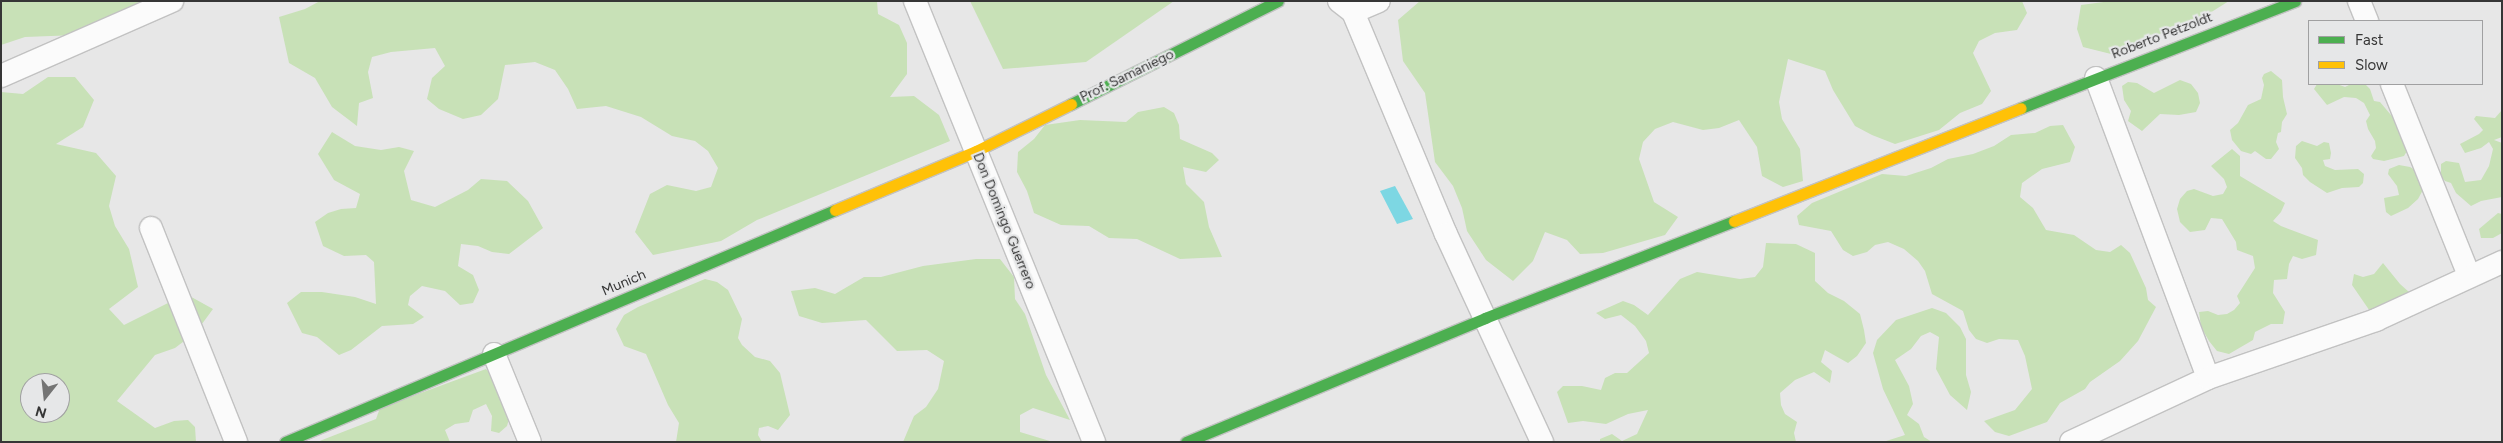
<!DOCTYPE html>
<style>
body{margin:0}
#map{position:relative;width:2503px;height:443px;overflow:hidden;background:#e7e7e7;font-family:Figtree,sans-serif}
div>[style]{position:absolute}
.green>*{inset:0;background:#c8e1b7}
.water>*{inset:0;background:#7dd7e3}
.roads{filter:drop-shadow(1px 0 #c2c2c2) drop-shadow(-1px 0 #c2c2c2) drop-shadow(0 1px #c2c2c2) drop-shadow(0 -1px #c2c2c2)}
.street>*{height:22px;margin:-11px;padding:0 11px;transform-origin:11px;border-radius:11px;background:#fbfbfb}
.fast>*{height:11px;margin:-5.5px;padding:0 5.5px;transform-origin:5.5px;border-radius:5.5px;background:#4caf50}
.slow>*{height:11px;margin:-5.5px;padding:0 5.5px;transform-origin:5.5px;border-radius:5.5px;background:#ffc107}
span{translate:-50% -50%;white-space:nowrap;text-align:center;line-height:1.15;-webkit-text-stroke:4.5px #e6e7e8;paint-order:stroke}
.street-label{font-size:14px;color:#363636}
.frame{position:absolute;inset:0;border:2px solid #363636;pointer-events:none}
.legend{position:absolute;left:2308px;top:20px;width:175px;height:65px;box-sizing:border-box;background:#e6e7e8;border:1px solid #a0a0a1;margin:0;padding:6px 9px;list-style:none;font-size:15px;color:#363636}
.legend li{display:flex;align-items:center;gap:10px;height:25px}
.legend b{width:25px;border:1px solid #a0a0a1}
.north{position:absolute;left:20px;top:373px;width:50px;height:50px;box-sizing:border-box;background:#e6e7e8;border:1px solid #a0a0a1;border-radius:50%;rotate:196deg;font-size:14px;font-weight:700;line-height:20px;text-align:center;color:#363636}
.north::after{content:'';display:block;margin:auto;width:18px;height:22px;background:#747474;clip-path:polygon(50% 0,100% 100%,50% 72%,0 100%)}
</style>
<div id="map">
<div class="green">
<i style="clip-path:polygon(1px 1px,152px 1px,77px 35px,25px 37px,1px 45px)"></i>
<i style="clip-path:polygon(320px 1px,877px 1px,878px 14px,899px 25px,907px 43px,907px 74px,890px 97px,914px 96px,939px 115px,950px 141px,757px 220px,721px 241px,653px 255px,635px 232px,650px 194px,667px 185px,696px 191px,711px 187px,718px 168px,708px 151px,695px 141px,672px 136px,641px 117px,606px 106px,577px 109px,568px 89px,555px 70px,535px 62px,505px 65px,498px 99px,481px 115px,463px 119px,439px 109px,427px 99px,432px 78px,445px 66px,435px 48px,391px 52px,372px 57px,368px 72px,373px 98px,359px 103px,357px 126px,332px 107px,315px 78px,289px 63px,279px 17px,305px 9px)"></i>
<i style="clip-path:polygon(970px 1px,1174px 1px,1086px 62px,1003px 69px)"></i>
<i style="clip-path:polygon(1420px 1px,2022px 1px,2027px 13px,2017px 30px,1995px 33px,1979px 41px,1973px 53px,1991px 91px,1982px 104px,1960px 113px,1939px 130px,1895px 144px,1872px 135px,1855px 126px,1833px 90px,1825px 71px,1788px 59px,1779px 102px,1782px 119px,1800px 149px,1803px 181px,1783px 187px,1762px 176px,1757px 147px,1739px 120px,1719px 128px,1703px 130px,1673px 122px,1655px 129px,1643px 142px,1639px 159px,1654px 202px,1678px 217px,1665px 235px,1603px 253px,1580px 254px,1567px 240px,1545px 232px,1533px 261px,1513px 281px,1486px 260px,1467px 231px,1462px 208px,1453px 186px,1435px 162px,1425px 93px,1403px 61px,1398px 20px)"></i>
<i style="clip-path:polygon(2111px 1px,2229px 1px,2205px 16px,2170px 27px,2150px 41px,2119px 56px,2083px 47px,2077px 29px,2081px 5px)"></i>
<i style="clip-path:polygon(2271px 71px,2282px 80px,2283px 97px,2287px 114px,2282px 122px,2281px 132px,2278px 133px,2276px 142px,2279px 149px,2271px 159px,2266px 159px,2255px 151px,2251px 154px,2241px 151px,2232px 140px,2230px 130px,2238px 123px,2248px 105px,2261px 99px,2264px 85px,2262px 78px,2264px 74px)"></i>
<i style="clip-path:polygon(evenodd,48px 77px,75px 77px,94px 100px,83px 127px,56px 144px,96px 153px,116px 176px,109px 206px,115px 226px,129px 249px,138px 287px,109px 309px,124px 325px,186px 294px,213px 309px,196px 332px,175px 348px,155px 355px,117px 401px,155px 428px,174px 421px,188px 420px,195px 427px,196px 442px,1px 442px,1px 92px,23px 94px,48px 77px,30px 383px,60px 383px,60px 413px,30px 413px,30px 383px)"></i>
<i style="clip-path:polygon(2180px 80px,2191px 84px,2198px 93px,2200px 103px,2196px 112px,2179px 115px,2160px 114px,2142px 131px,2128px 121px,2131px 111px,2124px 100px,2122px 86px,2128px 82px,2137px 83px,2154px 93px)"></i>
<i style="clip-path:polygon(2317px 84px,2337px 84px,2345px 87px,2351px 84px,2365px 84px,2370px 89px,2374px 101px,2380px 102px,2396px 121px,2407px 151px,2404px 156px,2384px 161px,2373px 159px,2371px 156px,2376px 148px,2375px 141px,2368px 129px,2366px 121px,2370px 115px,2364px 103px,2356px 98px,2344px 97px,2327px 105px,2314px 89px)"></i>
<i style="clip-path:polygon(1164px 107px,1174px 113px,1179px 125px,1180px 139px,1212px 153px,1219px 160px,1206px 172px,1183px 167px,1186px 184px,1204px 202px,1209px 227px,1222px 257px,1180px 259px,1137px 239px,1109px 238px,1089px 226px,1061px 225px,1034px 213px,1027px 191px,1017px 172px,1018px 152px,1034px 139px,1045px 125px,1080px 120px,1126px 122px,1138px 112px)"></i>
<i style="clip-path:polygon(2502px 110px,2502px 137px,2494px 140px,2502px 143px,2502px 197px,2481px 201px,2471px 206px,2456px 193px,2451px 183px,2445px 181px,2441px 176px,2441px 164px,2446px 161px,2459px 163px,2465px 182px,2481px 180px,2489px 166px,2493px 149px,2489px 142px,2481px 148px,2465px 153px,2460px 144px,2479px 134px,2483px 130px,2474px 119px,2476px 116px,2495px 118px)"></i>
<i style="clip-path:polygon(2063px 125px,2075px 147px,2070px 162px,2042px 169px,2022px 183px,2020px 197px,2033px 208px,2046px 230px,2074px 235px,2096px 250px,2110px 252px,2121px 245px,2130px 253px,2146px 288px,2148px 300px,2156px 307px,2138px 341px,2120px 361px,2090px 382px,2085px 389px,2060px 403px,2047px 422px,2009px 436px,1995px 432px,1984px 421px,2015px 410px,2032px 389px,2025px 356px,2018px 340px,1999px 339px,1987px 343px,1976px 339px,1969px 330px,1963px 311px,1932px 294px,1925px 271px,1918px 261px,1904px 249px,1888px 242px,1875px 245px,1867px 252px,1853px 256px,1843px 250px,1831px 231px,1799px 225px,1797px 216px,1812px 203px,1882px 174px,1906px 176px,1931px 168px,1948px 159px,1973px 154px,1994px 146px,2011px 135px,2035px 133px,2050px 126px)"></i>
<i style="clip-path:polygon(332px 132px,355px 146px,381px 150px,399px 147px,414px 151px,404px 171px,411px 200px,435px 207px,468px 190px,481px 179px,507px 181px,528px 201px,543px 228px,509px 254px,492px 252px,478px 246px,461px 244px,458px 266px,473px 275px,479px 290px,473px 303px,460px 305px,445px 291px,422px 286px,410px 296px,408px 305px,424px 317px,413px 324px,382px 326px,351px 350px,339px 355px,317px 337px,302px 333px,287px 303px,301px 292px,322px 292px,355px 297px,376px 304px,374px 262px,366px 255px,344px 256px,323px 246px,315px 222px,328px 213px,341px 209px,356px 208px,360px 194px,334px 180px,318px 154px)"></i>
<i style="clip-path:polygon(2302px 141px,2317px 146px,2324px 142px,2329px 143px,2331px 153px,2330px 159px,2323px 160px,2325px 166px,2335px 170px,2358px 169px,2364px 174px,2363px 183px,2359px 187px,2342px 188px,2327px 193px,2310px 182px,2303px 175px,2302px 168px,2295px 158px,2296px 146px)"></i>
<i style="clip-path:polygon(2232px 149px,2240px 156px,2240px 176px,2285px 203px,2281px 212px,2273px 221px,2281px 226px,2318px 240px,2316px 255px,2302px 259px,2293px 256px,2289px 264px,2287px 279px,2274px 280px,2273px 293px,2285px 312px,2283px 324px,2271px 324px,2255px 332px,2253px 340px,2229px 354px,2217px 351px,2209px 341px,2201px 327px,2199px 312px,2208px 311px,2218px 315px,2227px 314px,2234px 310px,2240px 303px,2237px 296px,2255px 268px,2253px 256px,2237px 250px,2236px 242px,2222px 219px,2211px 218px,2205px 230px,2190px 232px,2180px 222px,2177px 209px,2180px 199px,2187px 191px,2194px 189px,2213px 196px,2223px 194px,2227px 187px,2224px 179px,2211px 166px)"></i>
<i style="clip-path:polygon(2399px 165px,2410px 167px,2419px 172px,2424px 188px,2418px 199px,2408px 208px,2391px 216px,2386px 212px,2384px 198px,2399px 195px,2397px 186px,2388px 174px,2389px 169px)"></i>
<i style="clip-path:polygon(2498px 213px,2502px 214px,2502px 233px,2493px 238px,2481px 238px,2479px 229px)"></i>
<i style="clip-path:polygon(1766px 243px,1796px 244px,1815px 253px,1815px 281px,1828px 293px,1844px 301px,1860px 314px,1864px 330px,1866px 343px,1857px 356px,1848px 363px,1825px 350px,1821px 362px,1832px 371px,1830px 383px,1814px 372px,1795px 380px,1780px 393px,1781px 405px,1785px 414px,1797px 422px,1794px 433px,1796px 442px,1600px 442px,1600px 439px,1612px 434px,1622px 441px,1637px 434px,1648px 410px,1628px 414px,1606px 424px,1583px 421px,1568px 423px,1557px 392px,1563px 386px,1582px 386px,1601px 390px,1605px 378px,1615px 373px,1627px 373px,1649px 353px,1646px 341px,1635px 326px,1621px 315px,1605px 319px,1596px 313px,1623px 301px,1634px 305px,1648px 315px,1680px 279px,1697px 272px,1740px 279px,1755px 277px,1763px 267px)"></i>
<i style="clip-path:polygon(976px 259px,1000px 259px,1014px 277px,1015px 299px,1025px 314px,1046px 375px,1070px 420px,1033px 408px,1020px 415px,1020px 432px,1053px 442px,903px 442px,914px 416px,926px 407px,938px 389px,944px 361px,927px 350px,897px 351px,866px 320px,822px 323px,799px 316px,791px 291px,815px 288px,835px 294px,864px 277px,881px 277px,923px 266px)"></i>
<i style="clip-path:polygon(2383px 263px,2400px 284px,2418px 300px,2376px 320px,2352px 285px,2354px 274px,2363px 277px,2374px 274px)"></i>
<i style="clip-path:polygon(705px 279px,717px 282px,728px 290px,742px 319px,738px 338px,742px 345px,755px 357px,770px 361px,780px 373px,790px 415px,778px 430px,768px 426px,759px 428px,758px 435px,762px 442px,676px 442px,679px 423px,668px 405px,646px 354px,624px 346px,616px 329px,624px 315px,638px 307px)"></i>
<i style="clip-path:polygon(1932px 308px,1946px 313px,1960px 327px,1966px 339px,1966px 375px,1971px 392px,1967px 410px,1950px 395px,1936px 369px,1939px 337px,1930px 332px,1921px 336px,1911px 349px,1895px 360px,1909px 386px,1913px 404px,1907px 415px,1919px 424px,1924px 437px,1932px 442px,1883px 442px,1905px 435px,1883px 389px,1873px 353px,1877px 340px,1896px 320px)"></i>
<i style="clip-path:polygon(486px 369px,495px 379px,496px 390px,509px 419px,507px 426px,499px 433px,491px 431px,492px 416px,486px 404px,473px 410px,469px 422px,455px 424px,445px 430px,450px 442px,317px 442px,376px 419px,380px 408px)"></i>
</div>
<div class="water">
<i style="clip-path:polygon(1395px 186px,1413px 219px,1397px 224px,1380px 191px)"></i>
</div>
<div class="roads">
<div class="street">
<i style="left:915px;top:1px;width:476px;rotate:67.9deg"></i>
<i style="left:1339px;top:1px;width:18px;rotate:38deg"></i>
<i style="left:1353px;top:12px;width:241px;rotate:67.3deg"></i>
<i style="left:1446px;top:234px;width:229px;rotate:65.2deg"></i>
<i style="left:2359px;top:1px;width:22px;rotate:68deg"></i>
<i style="left:1353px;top:12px;width:28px;rotate:-23deg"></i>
<i style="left:1px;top:76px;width:187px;rotate:-23.7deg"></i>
<i style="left:2096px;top:78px;width:320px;rotate:69.5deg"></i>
<i style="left:2392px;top:84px;width:207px;rotate:68.1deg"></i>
<i style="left:151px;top:228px;width:230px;rotate:68.3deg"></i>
<i style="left:494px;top:354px;width:95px;rotate:67.8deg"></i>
<i style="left:2071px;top:442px;width:151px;rotate:-25deg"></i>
<i style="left:2208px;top:378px;width:178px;rotate:-19deg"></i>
<i style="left:2376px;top:320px;width:139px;rotate:-24.7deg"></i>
</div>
<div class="fast">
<i style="left:1071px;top:104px;width:231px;rotate:-26.5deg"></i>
<i style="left:2021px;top:108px;width:294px;rotate:-21.3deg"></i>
<i style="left:285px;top:442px;width:597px;rotate:-22.87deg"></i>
<i style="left:1186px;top:442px;width:324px;rotate:-22.5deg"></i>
<i style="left:1485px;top:318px;width:267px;rotate:-21.3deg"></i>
</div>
<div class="slow">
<i style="left:835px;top:210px;width:153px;rotate:-22.7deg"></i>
<i style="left:976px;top:151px;width:106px;rotate:-26.3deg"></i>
<i style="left:1734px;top:221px;width:308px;rotate:-21.5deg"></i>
</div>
</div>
<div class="street-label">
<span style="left:2162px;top:36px;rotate:-21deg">Roberto Petzoldt</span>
<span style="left:1127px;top:76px;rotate:-26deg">Prof. Samaniego</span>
<span style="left:1004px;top:221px;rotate:68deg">Don Domingo Guerrero</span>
<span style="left:624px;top:283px;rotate:-23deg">Munich</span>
</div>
<div class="frame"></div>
<ul class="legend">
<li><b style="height:6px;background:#4caf50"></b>Fast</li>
<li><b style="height:6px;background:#ffc107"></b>Slow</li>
</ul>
<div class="north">N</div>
</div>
